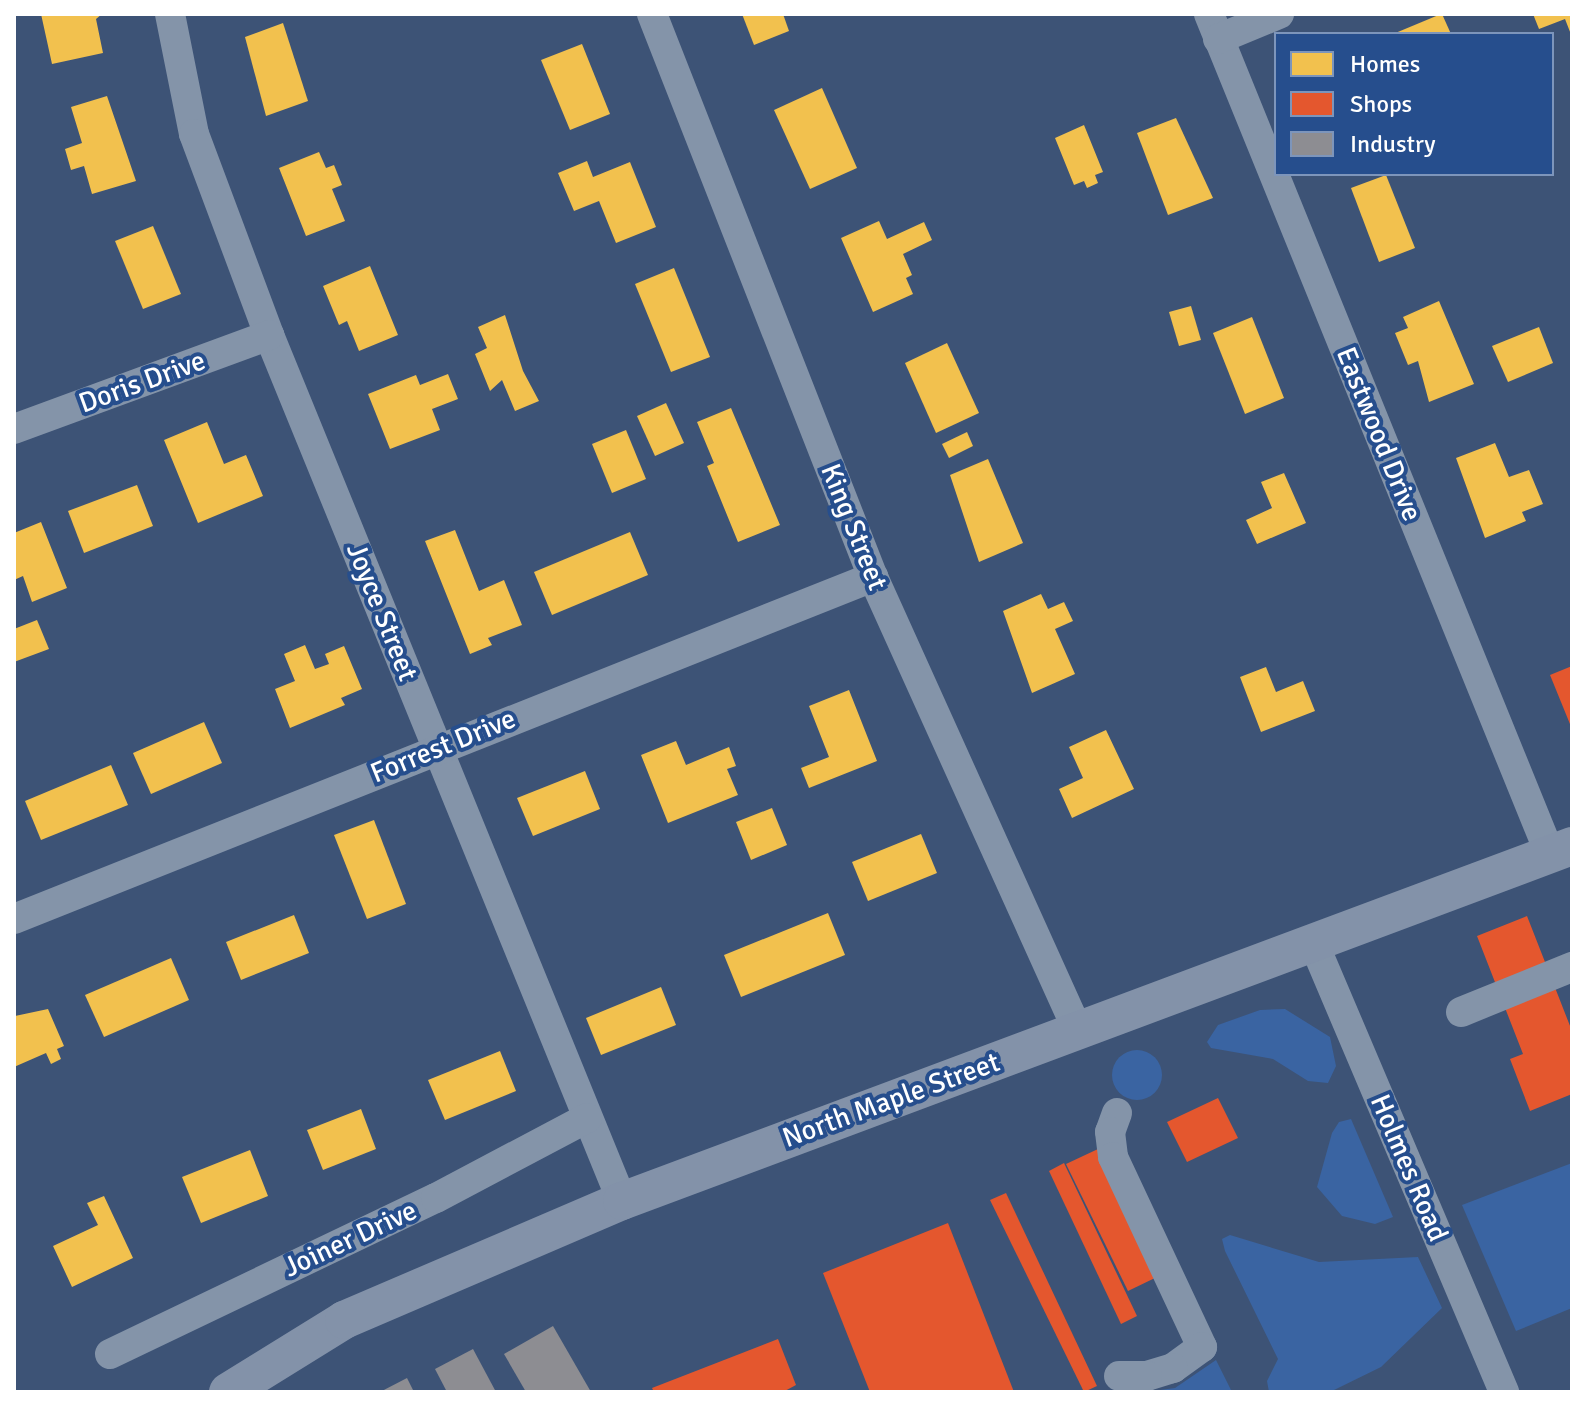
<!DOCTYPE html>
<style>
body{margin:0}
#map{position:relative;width:1586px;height:1406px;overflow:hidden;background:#3d5376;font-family:Signika,sans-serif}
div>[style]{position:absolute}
.green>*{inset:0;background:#3a64a2}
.round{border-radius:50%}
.homes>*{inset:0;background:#f2c14e}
.shops>*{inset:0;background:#e4572e}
.industry>*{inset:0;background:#8d8d92}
.minor>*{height:30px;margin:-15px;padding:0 15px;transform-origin:15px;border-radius:15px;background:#8494a9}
.major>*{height:38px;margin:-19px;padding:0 19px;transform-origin:19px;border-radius:19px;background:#8392a9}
span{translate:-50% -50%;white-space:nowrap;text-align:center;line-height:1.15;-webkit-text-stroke:8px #264e8d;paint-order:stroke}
.street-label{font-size:28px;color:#fff}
.frame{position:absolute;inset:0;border:16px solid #fff;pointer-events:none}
.legend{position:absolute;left:1274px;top:32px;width:280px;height:144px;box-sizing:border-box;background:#264e8d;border:2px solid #7d95bb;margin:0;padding:10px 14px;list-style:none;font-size:24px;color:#fff}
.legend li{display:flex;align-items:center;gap:16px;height:40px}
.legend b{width:40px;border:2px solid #7d95bb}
</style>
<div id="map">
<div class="green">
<i style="clip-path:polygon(1285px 1009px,1330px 1037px,1336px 1066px,1328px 1083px,1308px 1081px,1273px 1059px,1211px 1048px,1207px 1042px,1218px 1025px,1260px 1010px)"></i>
<i class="round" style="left:1112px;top:1050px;width:50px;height:50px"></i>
<i style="clip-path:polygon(1351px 1119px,1393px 1217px,1375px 1224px,1342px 1216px,1317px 1187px,1332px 1133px,1339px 1122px)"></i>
<i style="clip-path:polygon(1572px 1163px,1572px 1308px,1516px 1331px,1462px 1205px)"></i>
<i style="clip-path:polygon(1230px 1235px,1319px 1262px,1418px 1257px,1442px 1308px,1381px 1367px,1330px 1392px,1269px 1392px,1267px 1381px,1278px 1359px,1225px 1251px,1222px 1239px)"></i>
<i style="clip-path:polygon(1216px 1360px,1232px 1392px,1145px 1392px,1175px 1388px)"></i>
</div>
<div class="homes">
<i style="clip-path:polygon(41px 14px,102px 14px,96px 19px,103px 53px,52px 64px)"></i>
<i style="clip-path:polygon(742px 14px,783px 14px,789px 31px,754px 45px)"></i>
<i style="clip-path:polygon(1442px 14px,1451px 34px,1393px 34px,1441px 14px)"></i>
<i style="clip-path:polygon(1533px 14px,1572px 14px,1572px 37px,1565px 19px,1539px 29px)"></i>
<i style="clip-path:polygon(283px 23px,308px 101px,266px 116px,245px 37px)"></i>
<i style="clip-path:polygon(582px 44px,610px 114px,570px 130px,541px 60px)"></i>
<i style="clip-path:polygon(822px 88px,857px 168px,810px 189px,774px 110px)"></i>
<i style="clip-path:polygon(107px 96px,136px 181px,92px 194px,84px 166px,71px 170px,65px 149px,82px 143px,71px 107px)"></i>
<i style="clip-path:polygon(1176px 118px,1213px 198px,1168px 215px,1137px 133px)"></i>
<i style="clip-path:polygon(1084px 125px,1103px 172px,1095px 175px,1098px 183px,1087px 188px,1084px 181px,1074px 185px,1055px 138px)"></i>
<i style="clip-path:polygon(319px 152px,326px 168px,334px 165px,342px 185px,332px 189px,345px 221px,306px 236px,279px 168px)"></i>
<i style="clip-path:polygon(587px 161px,593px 177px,630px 162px,656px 227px,616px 243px,599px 201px,574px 211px,558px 173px)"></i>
<i style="clip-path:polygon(1386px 175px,1415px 248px,1379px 262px,1351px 188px)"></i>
<i style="clip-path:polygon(879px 221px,887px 239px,924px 222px,932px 240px,903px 254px,912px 275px,906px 278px,913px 294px,873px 312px,841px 238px)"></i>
<i style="clip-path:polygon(153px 226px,181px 294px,143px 309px,115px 241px)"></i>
<i style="clip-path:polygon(370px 266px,398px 335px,359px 351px,347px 321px,339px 325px,323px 286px)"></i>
<i style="clip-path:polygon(674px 268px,710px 357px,671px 372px,635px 284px)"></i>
<i style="clip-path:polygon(1439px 301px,1474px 384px,1429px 402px,1418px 361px,1408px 365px,1395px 333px,1408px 328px,1403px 317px)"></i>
<i style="clip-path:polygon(1191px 306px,1201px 340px,1179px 346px,1169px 312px)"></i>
<i style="clip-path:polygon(505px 315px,523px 371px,539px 401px,515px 411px,502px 380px,490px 391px,475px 354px,487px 348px,478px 327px)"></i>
<i style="clip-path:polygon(1252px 317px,1284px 398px,1245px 414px,1213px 333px)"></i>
<i style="clip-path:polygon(1539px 327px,1553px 363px,1508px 382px,1492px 346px)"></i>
<i style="clip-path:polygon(947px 343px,979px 413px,936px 433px,905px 363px)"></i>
<i style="clip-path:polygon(448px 374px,458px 399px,432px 409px,440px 430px,390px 449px,368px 394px,416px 375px,420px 385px)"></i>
<i style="clip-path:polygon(666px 403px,684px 443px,655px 456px,637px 416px)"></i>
<i style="clip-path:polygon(731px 408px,780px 525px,738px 542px,707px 466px,714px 463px,697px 422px)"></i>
<i style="clip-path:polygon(207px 422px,224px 464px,246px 455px,263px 496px,198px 523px,164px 440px)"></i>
<i style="clip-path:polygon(626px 430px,646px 479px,612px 493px,592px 444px)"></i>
<i style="clip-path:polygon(967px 432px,973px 446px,949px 458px,942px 444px)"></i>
<i style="clip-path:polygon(1495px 443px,1509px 477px,1529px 470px,1543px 504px,1522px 512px,1526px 521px,1485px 538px,1456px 458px)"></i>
<i style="clip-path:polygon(988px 459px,1023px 543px,979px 562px,950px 475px)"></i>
<i style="clip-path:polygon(1284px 473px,1306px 523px,1257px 544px,1246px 520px,1272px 508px,1261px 482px)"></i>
<i style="clip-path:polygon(137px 485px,153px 526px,84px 553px,68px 511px)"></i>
<i style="clip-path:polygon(41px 522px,67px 588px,32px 602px,23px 576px,14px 580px,14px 533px)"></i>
<i style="clip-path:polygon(455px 530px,479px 591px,504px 580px,522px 625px,488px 638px,492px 645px,470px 654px,425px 541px)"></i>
<i style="clip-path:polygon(630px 532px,648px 575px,552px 615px,534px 572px)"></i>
<i style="clip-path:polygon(1041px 594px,1048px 609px,1064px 602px,1073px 621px,1055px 629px,1075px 674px,1032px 693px,1003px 611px)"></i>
<i style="clip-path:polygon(37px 620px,49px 649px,14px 662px,14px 629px)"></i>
<i style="clip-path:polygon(305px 645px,315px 669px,329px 664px,325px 654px,344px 646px,362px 689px,341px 698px,345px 705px,290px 728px,275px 689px,295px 681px,284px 654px)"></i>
<i style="clip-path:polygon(1266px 667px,1276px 692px,1303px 681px,1315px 711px,1261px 732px,1240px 677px)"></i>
<i style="clip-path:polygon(849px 690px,877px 761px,809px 788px,801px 768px,829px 757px,809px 706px)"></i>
<i style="clip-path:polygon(204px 722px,222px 763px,151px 794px,133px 753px)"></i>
<i style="clip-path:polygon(1106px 730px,1134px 789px,1072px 818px,1059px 789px,1083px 778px,1069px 747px)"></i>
<i style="clip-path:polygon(676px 741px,686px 765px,729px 747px,736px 766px,727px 769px,738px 795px,668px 823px,641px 755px)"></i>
<i style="clip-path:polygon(111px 765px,128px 805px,41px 840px,25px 801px)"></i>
<i style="clip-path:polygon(585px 771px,600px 809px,533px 836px,517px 798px)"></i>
<i style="clip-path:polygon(772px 808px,787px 845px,751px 860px,736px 822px)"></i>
<i style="clip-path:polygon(374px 820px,406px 904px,367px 919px,334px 835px)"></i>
<i style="clip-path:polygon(921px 834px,937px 873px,868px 901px,852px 862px)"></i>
<i style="clip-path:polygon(828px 913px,845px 955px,741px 997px,724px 955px)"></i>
<i style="clip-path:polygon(294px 915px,309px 953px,241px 980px,226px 942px)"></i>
<i style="clip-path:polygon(171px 958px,189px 1000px,104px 1037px,85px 995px)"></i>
<i style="clip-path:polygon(661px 987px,676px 1025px,601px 1055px,586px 1018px)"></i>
<i style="clip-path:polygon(48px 1009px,64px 1046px,57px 1049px,61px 1059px,51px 1064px,46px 1053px,14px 1067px,15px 1016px)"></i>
<i style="clip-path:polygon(500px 1051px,516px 1091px,445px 1120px,428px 1080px)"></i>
<i style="clip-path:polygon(361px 1109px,376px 1149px,323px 1170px,307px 1130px)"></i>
<i style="clip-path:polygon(250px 1150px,268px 1196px,201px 1223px,182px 1177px)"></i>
<i style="clip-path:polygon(104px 1196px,133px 1258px,72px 1287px,53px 1246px,98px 1225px,87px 1203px)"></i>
</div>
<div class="shops">
<i style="clip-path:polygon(1572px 666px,1572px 729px,1550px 675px)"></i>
<i style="clip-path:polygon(1527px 916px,1572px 1031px,1572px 1094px,1530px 1111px,1510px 1059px,1523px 1054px,1477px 936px)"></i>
<i style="clip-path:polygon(1218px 1098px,1238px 1138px,1187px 1162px,1167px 1122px)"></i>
<i style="clip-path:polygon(1098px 1149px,1157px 1277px,1128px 1291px,1066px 1164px)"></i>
<i style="clip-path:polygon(1064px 1163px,1137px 1316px,1121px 1324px,1049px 1171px)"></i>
<i style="clip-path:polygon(1006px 1193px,1097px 1386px,1084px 1392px,990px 1200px)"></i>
<i style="clip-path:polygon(948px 1223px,1014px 1392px,870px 1392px,823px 1273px)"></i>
<i style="clip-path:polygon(778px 1339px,796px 1385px,783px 1392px,654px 1392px,652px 1388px)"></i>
</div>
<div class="industry">
<i style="clip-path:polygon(553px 1326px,591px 1392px,526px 1392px,504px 1354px)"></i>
<i style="clip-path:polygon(473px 1349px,496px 1392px,447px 1392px,435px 1369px)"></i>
<i style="clip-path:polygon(407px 1378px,414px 1392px,380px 1392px)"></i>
</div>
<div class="minor">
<i style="left:170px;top:14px;width:122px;rotate:78.7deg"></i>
<i style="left:194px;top:134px;width:215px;rotate:69.5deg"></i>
<i style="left:269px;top:335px;width:935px;rotate:67.82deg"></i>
<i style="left:652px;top:14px;width:605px;rotate:68.57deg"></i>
<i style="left:873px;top:577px;width:499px;rotate:65.7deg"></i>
<i style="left:1209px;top:14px;width:907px;rotate:67.91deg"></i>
<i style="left:1218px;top:39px;width:66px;rotate:-22.3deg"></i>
<i style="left:14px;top:429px;width:272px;rotate:-20.2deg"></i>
<i style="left:14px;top:919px;width:925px;rotate:-21.71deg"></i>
<i style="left:1314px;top:944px;width:487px;rotate:67deg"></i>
<i style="left:1461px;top:1012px;width:120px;rotate:-22.1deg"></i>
<i style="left:1117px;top:1113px;width:20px;rotate:110deg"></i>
<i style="left:1110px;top:1132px;width:25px;rotate:83deg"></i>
<i style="left:1113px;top:1157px;width:210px;rotate:64.9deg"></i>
<i style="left:1202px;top:1347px;width:36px;rotate:144deg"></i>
<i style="left:1173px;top:1368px;width:27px;rotate:163deg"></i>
<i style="left:1147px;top:1376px;width:28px;rotate:180deg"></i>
<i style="left:110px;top:1354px;width:361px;rotate:-25.6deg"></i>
<i style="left:436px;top:1198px;width:171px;rotate:-27.9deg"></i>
</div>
<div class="major">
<i style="left:228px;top:1392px;width:137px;rotate:-31.8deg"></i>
<i style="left:344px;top:1320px;width:302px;rotate:-23.2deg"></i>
<i style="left:622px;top:1201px;width:1014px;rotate:-20.49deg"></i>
</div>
<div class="street-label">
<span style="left:142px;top:382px;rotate:-20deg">Doris Drive</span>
<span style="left:1379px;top:434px;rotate:68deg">Eastwood Drive</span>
<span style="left:854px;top:527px;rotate:68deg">King Street</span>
<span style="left:382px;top:612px;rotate:68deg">Joyce Street</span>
<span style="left:443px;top:746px;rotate:-22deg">Forrest Drive</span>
<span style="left:891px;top:1100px;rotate:-20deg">North Maple Street</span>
<span style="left:1409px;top:1168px;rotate:67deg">Holmes Road</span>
<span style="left:350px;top:1239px;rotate:-25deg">Joiner Drive</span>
</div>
<div class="frame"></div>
<ul class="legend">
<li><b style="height:22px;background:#f2c14e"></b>Homes</li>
<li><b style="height:22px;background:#e4572e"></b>Shops</li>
<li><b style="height:22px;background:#8d8d92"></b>Industry</li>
</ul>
</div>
